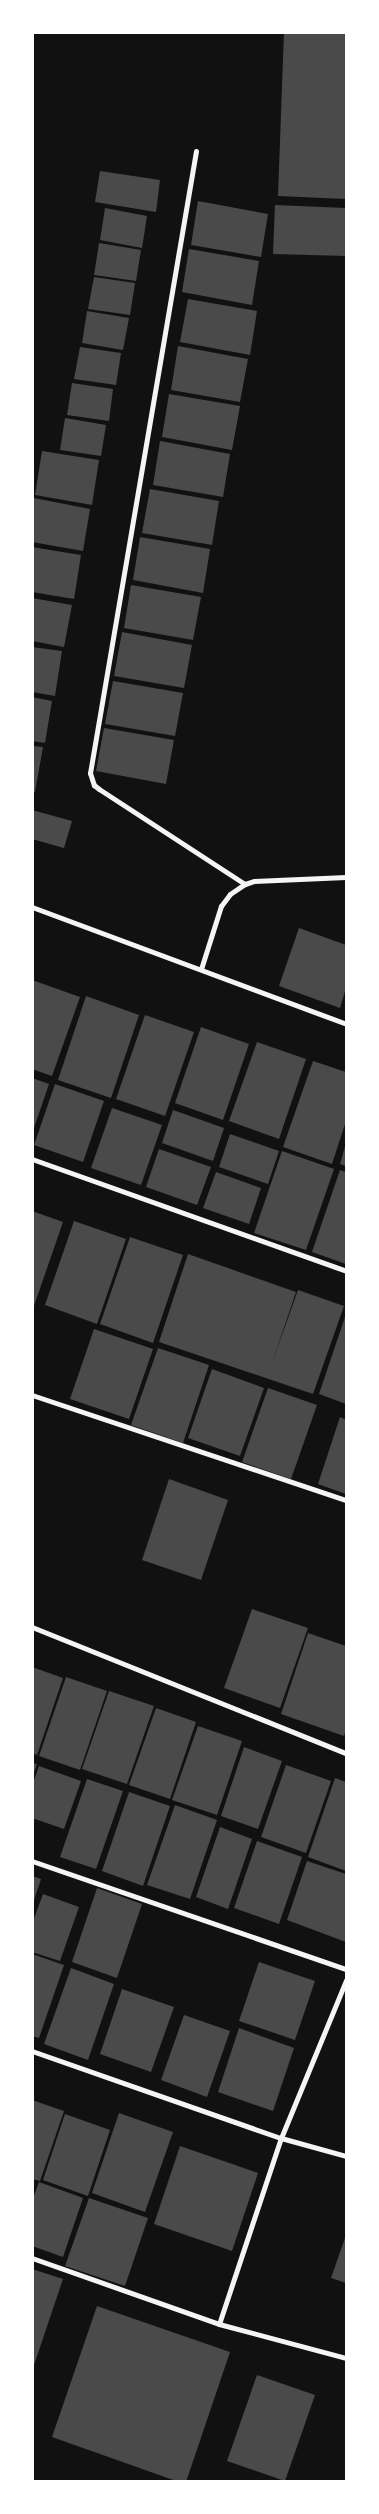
<!DOCTYPE html>
<style>
body{margin:0}
#map{position:relative;width:379px;height:2514px;overflow:hidden;background:#111;font-family:"DejaVu Sans",sans-serif}
div>[style]{position:absolute}
.building>*{inset:0;background:#4a4a4a}
.minor>*{height:5px;margin:-2.5px;padding:0 2.5px;transform-origin:2.5px;border-radius:2.5px;background:#f5f5f5}
span{translate:-50% -50%;white-space:nowrap;text-align:center;line-height:1.15;-webkit-text-stroke:5px #fff;paint-order:stroke}
.frame{position:absolute;inset:0;border:34px solid #fff;pointer-events:none}
</style>
<div id="map">
<div class="building">
<i style="clip-path:polygon(284px 32px,346px 32px,346px 199px,278px 196px)"></i>
<i style="clip-path:polygon(100px 171px,160px 180px,156px 212px,95px 202px)"></i>
<i style="clip-path:polygon(198px 201px,268px 214px,261px 257px,191px 245px)"></i>
<i style="clip-path:polygon(275px 205px,346px 208px,346px 256px,273px 254px)"></i>
<i style="clip-path:polygon(105px 208px,147px 216px,142px 248px,100px 240px)"></i>
<i style="clip-path:polygon(99px 243px,141px 250px,136px 281px,94px 275px)"></i>
<i style="clip-path:polygon(189px 249px,259px 261px,252px 305px,182px 292px)"></i>
<i style="clip-path:polygon(94px 277px,135px 283px,130px 315px,88px 309px)"></i>
<i style="clip-path:polygon(188px 299px,257px 311px,250px 355px,180px 342px)"></i>
<i style="clip-path:polygon(87px 311px,129px 318px,123px 350px,82px 343px)"></i>
<i style="clip-path:polygon(178px 346px,248px 359px,240px 402px,171px 390px)"></i>
<i style="clip-path:polygon(80px 347px,121px 353px,116px 385px,74px 379px)"></i>
<i style="clip-path:polygon(72px 383px,113px 389px,109px 421px,67px 415px)"></i>
<i style="clip-path:polygon(169px 394px,240px 406px,232px 450px,162px 437px)"></i>
<i style="clip-path:polygon(65px 418px,106px 425px,101px 456px,60px 450px)"></i>
<i style="clip-path:polygon(160px 441px,230px 454px,223px 497px,153px 485px)"></i>
<i style="clip-path:polygon(42px 451px,99px 460px,92px 505px,35px 495px)"></i>
<i style="clip-path:polygon(150px 489px,219px 501px,212px 545px,142px 533px)"></i>
<i style="clip-path:polygon(34px 498px,90px 509px,83px 551px,32px 542px)"></i>
<i style="clip-path:polygon(140px 537px,210px 549px,203px 593px,133px 580px)"></i>
<i style="clip-path:polygon(32px 547px,81px 555px,74px 599px,32px 592px)"></i>
<i style="clip-path:polygon(131px 585px,201px 597px,193px 640px,124px 628px)"></i>
<i style="clip-path:polygon(32px 598px,72px 605px,64px 647px,32px 641px)"></i>
<i style="clip-path:polygon(122px 632px,192px 645px,184px 688px,114px 676px)"></i>
<i style="clip-path:polygon(32px 647px,62px 651px,55px 696px,32px 692px)"></i>
<i style="clip-path:polygon(113px 681px,183px 693px,175px 736px,105px 724px)"></i>
<i style="clip-path:polygon(32px 697px,52px 701px,45px 743px,32px 741px)"></i>
<i style="clip-path:polygon(104px 728px,174px 740px,166px 784px,96px 771px)"></i>
<i style="clip-path:polygon(32px 746px,43px 747px,35px 792px,32px 791px)"></i>
<i style="clip-path:polygon(32px 810px,72px 821px,64px 848px,32px 839px)"></i>
<i style="clip-path:polygon(299px 928px,346px 945px,346px 988px,340px 1008px,279px 986px)"></i>
<i style="clip-path:polygon(32px 980px,80px 997px,52px 1076px,32px 1069px)"></i>
<i style="clip-path:polygon(86px 996px,139px 1015px,111px 1098px,58px 1080px)"></i>
<i style="clip-path:polygon(145px 1015px,194px 1032px,165px 1116px,116px 1099px)"></i>
<i style="clip-path:polygon(201px 1027px,249px 1044px,223px 1120px,175px 1103px)"></i>
<i style="clip-path:polygon(257px 1042px,306px 1059px,279px 1139px,229px 1121px)"></i>
<i style="clip-path:polygon(313px 1061px,346px 1072px,346px 1121px,332px 1164px,283px 1147px)"></i>
<i style="clip-path:polygon(32px 1078px,49px 1084px,33px 1131px,32px 1131px)"></i>
<i style="clip-path:polygon(55px 1084px,104px 1101px,83px 1162px,34px 1145px)"></i>
<i style="clip-path:polygon(112px 1108px,162px 1125px,141px 1185px,91px 1168px)"></i>
<i style="clip-path:polygon(173px 1110px,224px 1128px,213px 1161px,162px 1143px)"></i>
<i style="clip-path:polygon(230px 1134px,279px 1151px,268px 1184px,219px 1167px)"></i>
<i style="clip-path:polygon(346px 1143px,346px 1166px,340px 1164px)"></i>
<i style="clip-path:polygon(159px 1149px,211px 1167px,197px 1205px,146px 1187px)"></i>
<i style="clip-path:polygon(282px 1151px,334px 1169px,306px 1250px,254px 1233px)"></i>
<i style="clip-path:polygon(340px 1170px,346px 1172px,346px 1264px,312px 1252px)"></i>
<i style="clip-path:polygon(216px 1172px,261px 1188px,249px 1224px,203px 1208px)"></i>
<i style="clip-path:polygon(32px 1211px,63px 1222px,34px 1306px,32px 1306px)"></i>
<i style="clip-path:polygon(74px 1221px,126px 1239px,97px 1324px,45px 1305px)"></i>
<i style="clip-path:polygon(130px 1237px,183px 1255px,153px 1343px,100px 1324px)"></i>
<i style="clip-path:polygon(188px 1254px,296px 1292px,272px 1363px,298px 1290px,344px 1306px,313px 1394px,159px 1342px)"></i>
<i style="clip-path:polygon(346px 1314px,346px 1404px,319px 1394px)"></i>
<i style="clip-path:polygon(94px 1329px,153px 1349px,129px 1419px,70px 1399px)"></i>
<i style="clip-path:polygon(158px 1348px,209px 1365px,183px 1443px,131px 1425px)"></i>
<i style="clip-path:polygon(212px 1369px,264px 1388px,240px 1456px,188px 1438px)"></i>
<i style="clip-path:polygon(268px 1388px,317px 1405px,291px 1479px,242px 1462px)"></i>
<i style="clip-path:polygon(340px 1417px,346px 1420px,346px 1494px,318px 1484px)"></i>
<i style="clip-path:polygon(169px 1479px,228px 1500px,201px 1580px,142px 1560px)"></i>
<i style="clip-path:polygon(252px 1609px,308px 1628px,280px 1708px,224px 1688px)"></i>
<i style="clip-path:polygon(308px 1633px,346px 1646px,346px 1730px,344px 1736px,281px 1714px)"></i>
<i style="clip-path:polygon(32px 1667px,63px 1678px,37px 1755px,32px 1753px)"></i>
<i style="clip-path:polygon(66px 1677px,107px 1691px,80px 1770px,39px 1756px)"></i>
<i style="clip-path:polygon(109px 1691px,154px 1706px,127px 1784px,82px 1769px)"></i>
<i style="clip-path:polygon(156px 1708px,196px 1722px,170px 1799px,129px 1785px)"></i>
<i style="clip-path:polygon(198px 1726px,242px 1741px,217px 1815px,172px 1800px)"></i>
<i style="clip-path:polygon(244px 1747px,282px 1761px,258px 1829px,221px 1816px)"></i>
<i style="clip-path:polygon(32px 1763px,37px 1764px,33px 1775px,32px 1775px)"></i>
<i style="clip-path:polygon(286px 1765px,331px 1781px,306px 1853px,261px 1837px)"></i>
<i style="clip-path:polygon(39px 1766px,81px 1781px,64px 1829px,32px 1818px,32px 1786px)"></i>
<i style="clip-path:polygon(335px 1778px,346px 1782px,346px 1871px,308px 1857px)"></i>
<i style="clip-path:polygon(87px 1779px,123px 1791px,96px 1869px,60px 1857px)"></i>
<i style="clip-path:polygon(129px 1792px,170px 1806px,143px 1886px,102px 1871px)"></i>
<i style="clip-path:polygon(175px 1805px,217px 1820px,190px 1899px,147px 1885px)"></i>
<i style="clip-path:polygon(220px 1827px,252px 1839px,228px 1909px,196px 1897px)"></i>
<i style="clip-path:polygon(257px 1841px,302px 1857px,279px 1924px,234px 1908px)"></i>
<i style="clip-path:polygon(307px 1861px,346px 1874px,346px 1942px,287px 1920px)"></i>
<i style="clip-path:polygon(32px 1876px,41px 1879px,33px 1903px,32px 1903px)"></i>
<i style="clip-path:polygon(97px 1888px,142px 1904px,117px 1978px,72px 1962px)"></i>
<i style="clip-path:polygon(43px 1894px,79px 1907px,60px 1961px,32px 1952px,32px 1924px)"></i>
<i style="clip-path:polygon(32px 1954px,64px 1965px,39px 2038px,32px 2036px)"></i>
<i style="clip-path:polygon(259px 1962px,315px 1981px,295px 2040px,239px 2021px)"></i>
<i style="clip-path:polygon(71px 1968px,114px 1984px,88px 2060px,44px 2044px)"></i>
<i style="clip-path:polygon(122px 1989px,174px 2007px,151px 2072px,100px 2054px)"></i>
<i style="clip-path:polygon(184px 2015px,230px 2031px,207px 2097px,161px 2080px)"></i>
<i style="clip-path:polygon(239px 2028px,294px 2048px,273px 2111px,218px 2092px)"></i>
<i style="clip-path:polygon(32px 2100px,64px 2111px,40px 2181px,32px 2179px)"></i>
<i style="clip-path:polygon(119px 2113px,173px 2132px,145px 2212px,92px 2193px)"></i>
<i style="clip-path:polygon(65px 2114px,110px 2130px,88px 2196px,43px 2180px)"></i>
<i style="clip-path:polygon(180px 2146px,258px 2173px,232px 2251px,154px 2224px)"></i>
<i style="clip-path:polygon(39px 2182px,83px 2198px,63px 2257px,32px 2246px,32px 2201px)"></i>
<i style="clip-path:polygon(89px 2198px,148px 2218px,125px 2286px,65px 2266px)"></i>
<i style="clip-path:polygon(346px 2235px,346px 2283px,331px 2278px)"></i>
<i style="clip-path:polygon(32px 2269px,63px 2279px,33px 2368px,32px 2368px)"></i>
<i style="clip-path:polygon(97px 2306px,230px 2352px,186px 2482px,179px 2482px,52px 2437px)"></i>
<i style="clip-path:polygon(257px 2375px,315px 2395px,285px 2481px,227px 2461px)"></i>
</div>
<div class="minor">
<i style="left:196px;top:151px;width:631px;rotate:99.67deg"></i>
<i style="left:90px;top:773px;width:13px;rotate:72deg"></i>
<i style="left:94px;top:785px;width:6px;rotate:39deg"></i>
<i style="left:99px;top:789px;width:174px;rotate:33.1deg"></i>
<i style="left:32px;top:907px;width:335px;rotate:20.4deg"></i>
<i style="left:201px;top:969px;width:66px;rotate:-72.4deg"></i>
<i style="left:221px;top:906px;width:15px;rotate:-53deg"></i>
<i style="left:230px;top:894px;width:18px;rotate:-34deg"></i>
<i style="left:245px;top:884px;width:9px;rotate:-18deg"></i>
<i style="left:254px;top:881px;width:92px;rotate:-2.5deg"></i>
<i style="left:32px;top:1159px;width:333px;rotate:19.6deg"></i>
<i style="left:32px;top:1395px;width:331px;rotate:18.5deg"></i>
<i style="left:32px;top:1627px;width:338px;rotate:21.9deg"></i>
<i style="left:32px;top:1861px;width:332px;rotate:19deg"></i>
<i style="left:32px;top:2051px;width:264px;rotate:19.3deg"></i>
<i style="left:281px;top:2138px;width:67px;rotate:15.5deg"></i>
<i style="left:32px;top:2258px;width:198px;rotate:19.4deg"></i>
<i style="left:219px;top:2324px;width:131px;rotate:15deg"></i>
<i style="left:219px;top:2324px;width:196px;rotate:-71.6deg"></i>
<i style="left:281px;top:2138px;width:171px;rotate:-67.6deg"></i>
</div>
<div class="frame"></div>
</div>
